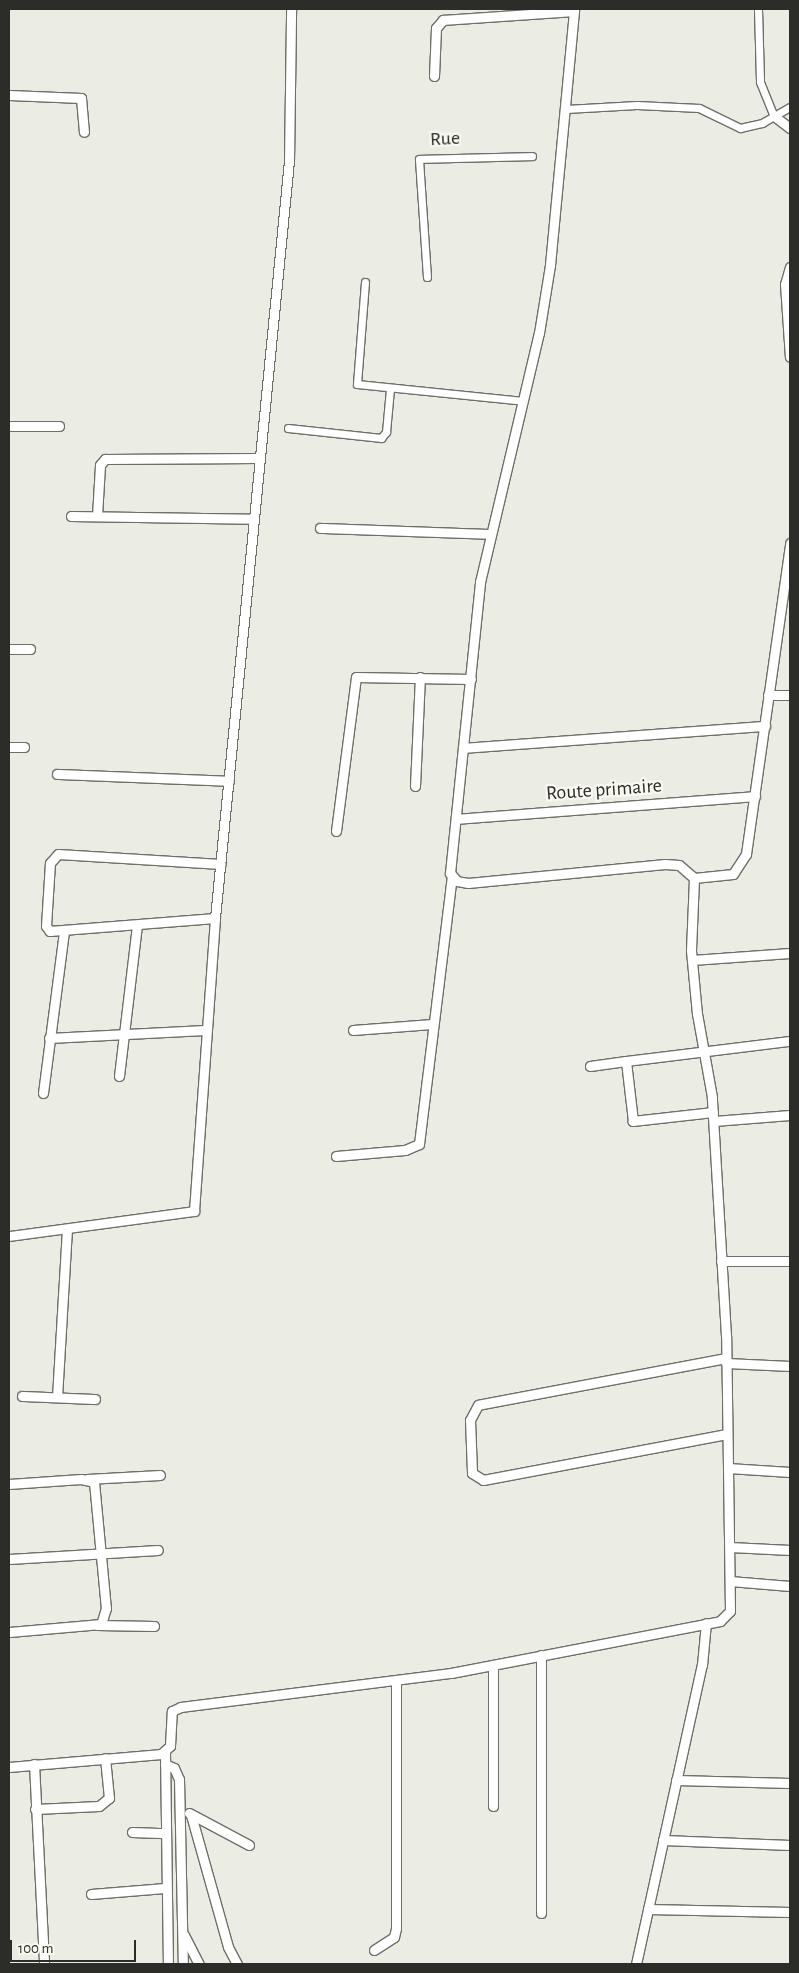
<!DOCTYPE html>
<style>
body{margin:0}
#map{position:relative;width:799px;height:1973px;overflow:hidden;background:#ebece4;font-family:"Alegreya Sans",sans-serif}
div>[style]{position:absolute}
.roads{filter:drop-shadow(1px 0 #6f6f69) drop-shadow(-1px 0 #6f6f69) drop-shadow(0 1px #6f6f69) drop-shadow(0 -1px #6f6f69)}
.pedestrian>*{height:7px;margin:-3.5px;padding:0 3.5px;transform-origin:3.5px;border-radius:3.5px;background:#fff}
.minor>*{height:9px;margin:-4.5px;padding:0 4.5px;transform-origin:4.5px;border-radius:4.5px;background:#fff}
span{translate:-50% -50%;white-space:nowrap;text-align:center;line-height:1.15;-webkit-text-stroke:4.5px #f9f9f2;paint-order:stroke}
.street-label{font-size:20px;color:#2c2c29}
.frame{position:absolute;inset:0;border:10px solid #2c2c29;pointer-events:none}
.scale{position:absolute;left:10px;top:1940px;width:126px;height:22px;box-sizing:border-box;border:2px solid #2c2c29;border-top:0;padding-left:6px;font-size:15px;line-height:18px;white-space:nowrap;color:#2c2c29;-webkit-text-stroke:4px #f9f9f2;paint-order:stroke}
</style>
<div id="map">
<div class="roads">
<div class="pedestrian">
<i style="left:758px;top:9px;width:73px;rotate:88.4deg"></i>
<i style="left:760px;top:82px;width:37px;rotate:68deg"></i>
<i style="left:566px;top:109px;width:71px;rotate:-3.2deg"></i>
<i style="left:637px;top:105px;width:62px;rotate:2.8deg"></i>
<i style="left:699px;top:108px;width:46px;rotate:26deg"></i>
<i style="left:740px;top:128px;width:23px;rotate:-13deg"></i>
<i style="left:762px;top:123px;width:32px;rotate:-30deg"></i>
<i style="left:427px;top:277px;width:118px;rotate:-93.9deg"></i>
<i style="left:419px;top:159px;width:113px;rotate:-1.5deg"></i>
<i style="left:365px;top:282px;width:102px;rotate:94.5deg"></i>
<i style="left:357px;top:384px;width:167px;rotate:5.8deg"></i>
<i style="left:288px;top:428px;width:94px;rotate:6.1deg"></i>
<i style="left:381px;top:438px;width:8px;rotate:-50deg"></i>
<i style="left:386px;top:432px;width:43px;rotate:-84.7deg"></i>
</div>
<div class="minor">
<i style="left:434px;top:76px;width:48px;rotate:-87.6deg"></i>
<i style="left:436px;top:28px;width:11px;rotate:-49deg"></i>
<i style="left:443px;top:20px;width:131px;rotate:-3.9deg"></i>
<i style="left:9px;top:95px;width:72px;rotate:2.4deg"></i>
<i style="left:81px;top:98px;width:34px;rotate:85deg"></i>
<i style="left:774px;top:116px;width:20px;rotate:37deg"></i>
<i style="left:790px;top:267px;width:18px;rotate:106deg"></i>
<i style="left:785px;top:284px;width:73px;rotate:86.1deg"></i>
<i style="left:9px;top:426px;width:50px"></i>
<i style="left:71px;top:516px;width:182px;rotate:0.9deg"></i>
<i style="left:97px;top:516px;width:51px;rotate:-86.6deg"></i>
<i style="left:100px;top:465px;width:8px;rotate:-50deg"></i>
<i style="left:105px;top:459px;width:152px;rotate:-0.4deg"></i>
<i style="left:320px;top:528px;width:171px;rotate:2deg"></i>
<i style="left:9px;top:649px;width:21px"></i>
<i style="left:768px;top:695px;width:22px"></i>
<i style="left:9px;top:747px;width:15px"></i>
<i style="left:463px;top:748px;width:303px;rotate:-4.2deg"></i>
<i style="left:57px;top:774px;width:172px;rotate:2.3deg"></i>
<i style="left:415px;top:786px;width:109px;rotate:-87.4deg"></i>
<i style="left:456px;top:819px;width:300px;rotate:-4.4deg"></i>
<i style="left:336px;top:831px;width:155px;rotate:-82.6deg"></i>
<i style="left:356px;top:677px;width:115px;rotate:1deg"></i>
<i style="left:694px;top:878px;width:39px;rotate:-6deg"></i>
<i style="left:733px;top:874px;width:24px;rotate:-57deg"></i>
<i style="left:746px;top:854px;width:314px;rotate:-81.9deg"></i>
<i style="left:215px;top:918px;width:166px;rotate:175.5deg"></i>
<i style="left:50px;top:931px;width:6px;rotate:-129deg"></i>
<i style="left:46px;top:926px;width:63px;rotate:-86.4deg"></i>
<i style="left:50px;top:863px;width:12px;rotate:-48deg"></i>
<i style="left:58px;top:854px;width:163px;rotate:3.5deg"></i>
<i style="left:692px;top:960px;width:98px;rotate:-4.1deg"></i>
<i style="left:353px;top:1030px;width:79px;rotate:-4.3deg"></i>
<i style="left:49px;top:1038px;width:156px;rotate:-2.9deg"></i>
<i style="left:590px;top:1066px;width:36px;rotate:-8deg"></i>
<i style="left:119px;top:1076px;width:152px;rotate:-83.2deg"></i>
<i style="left:43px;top:1093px;width:163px;rotate:-82.6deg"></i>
<i style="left:713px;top:1112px;width:81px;rotate:173.6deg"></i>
<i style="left:633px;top:1121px;width:60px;rotate:-96.7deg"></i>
<i style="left:626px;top:1061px;width:165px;rotate:-7deg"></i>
<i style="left:714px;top:1121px;width:76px;rotate:-4.5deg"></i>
<i style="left:336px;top:1156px;width:69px;rotate:-5deg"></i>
<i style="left:405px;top:1150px;width:15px;rotate:-23deg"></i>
<i style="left:419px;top:1144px;width:269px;rotate:-83deg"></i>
<i style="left:9px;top:1236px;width:187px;rotate:-7.7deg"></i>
<i style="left:194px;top:1211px;width:294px;rotate:-85.9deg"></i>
<i style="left:215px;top:918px;width:761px;rotate:-84.42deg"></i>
<i style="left:289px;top:161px;width:152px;rotate:-89.2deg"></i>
<i style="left:721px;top:1261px;width:69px"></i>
<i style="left:726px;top:1358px;width:252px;rotate:169.3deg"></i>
<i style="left:478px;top:1405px;width:17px;rotate:118deg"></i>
<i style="left:470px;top:1420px;width:53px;rotate:87.8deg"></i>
<i style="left:472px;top:1473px;width:13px;rotate:32deg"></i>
<i style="left:483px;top:1480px;width:248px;rotate:-10.7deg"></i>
<i style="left:726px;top:1363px;width:64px;rotate:2.7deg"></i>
<i style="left:22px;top:1396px;width:73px;rotate:2.4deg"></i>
<i style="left:57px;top:1397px;width:168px;rotate:-86.6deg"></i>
<i style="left:728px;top:1468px;width:62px;rotate:3.7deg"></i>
<i style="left:87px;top:1479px;width:73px;rotate:-3.1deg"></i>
<i style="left:9px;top:1484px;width:72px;rotate:-4deg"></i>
<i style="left:81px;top:1479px;width:13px;rotate:13deg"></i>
<i style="left:94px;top:1482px;width:127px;rotate:84.6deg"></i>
<i style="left:106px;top:1608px;width:17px;rotate:107deg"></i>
<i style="left:101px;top:1624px;width:92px;rotate:175deg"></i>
<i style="left:730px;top:1547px;width:60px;rotate:2.9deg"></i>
<i style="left:9px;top:1559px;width:149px;rotate:-3.5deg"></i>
<i style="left:730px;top:1581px;width:60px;rotate:4.8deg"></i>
<i style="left:97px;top:1625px;width:57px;rotate:1deg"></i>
<i style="left:541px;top:1655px;width:258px;rotate:90deg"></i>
<i style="left:493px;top:1665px;width:141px;rotate:90deg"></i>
<i style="left:165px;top:1752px;width:212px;rotate:89.2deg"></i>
<i style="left:34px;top:1764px;width:200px;rotate:87.1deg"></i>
<i style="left:165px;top:1764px;width:10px;rotate:24deg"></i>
<i style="left:174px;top:1768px;width:12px;rotate:66deg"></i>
<i style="left:179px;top:1779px;width:185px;rotate:88.8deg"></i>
<i style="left:9px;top:1767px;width:153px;rotate:-4.9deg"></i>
<i style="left:161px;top:1754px;width:12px;rotate:-42deg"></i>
<i style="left:170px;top:1746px;width:35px;rotate:-87deg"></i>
<i style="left:172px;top:1711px;width:10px;rotate:-24deg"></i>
<i style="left:181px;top:1707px;width:272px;rotate:-7.2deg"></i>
<i style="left:451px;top:1673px;width:274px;rotate:-10.9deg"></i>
<i style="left:720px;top:1621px;width:14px;rotate:-45deg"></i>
<i style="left:730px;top:1611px;width:275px;rotate:-90.8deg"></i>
<i style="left:726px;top:1336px;width:239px;rotate:-93.4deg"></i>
<i style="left:712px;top:1097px;width:84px;rotate:-100.2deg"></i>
<i style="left:697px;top:1014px;width:64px;rotate:-95.4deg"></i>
<i style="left:691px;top:950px;width:72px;rotate:-87.6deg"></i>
<i style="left:694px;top:878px;width:20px;rotate:-139deg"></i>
<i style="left:679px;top:865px;width:14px;rotate:-176deg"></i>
<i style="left:665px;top:864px;width:198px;rotate:174.5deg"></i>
<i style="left:468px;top:883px;width:11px;rotate:-170deg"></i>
<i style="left:457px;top:881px;width:11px;rotate:-131deg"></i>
<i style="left:450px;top:873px;width:293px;rotate:-84.1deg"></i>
<i style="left:480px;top:582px;width:256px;rotate:-76.7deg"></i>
<i style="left:539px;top:333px;width:69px;rotate:-80.8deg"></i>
<i style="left:550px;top:265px;width:257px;rotate:-84.6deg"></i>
<i style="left:676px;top:1780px;width:114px;rotate:1.5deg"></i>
<i style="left:35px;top:1809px;width:64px;rotate:-2.7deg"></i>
<i style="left:99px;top:1806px;width:13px;rotate:-39deg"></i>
<i style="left:109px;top:1798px;width:40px;rotate:-95.7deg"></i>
<i style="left:189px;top:1813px;width:68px;rotate:28.1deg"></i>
<i style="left:191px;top:1815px;width:137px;rotate:74.3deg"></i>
<i style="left:228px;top:1947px;width:19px;rotate:62deg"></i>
<i style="left:132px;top:1832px;width:34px;rotate:2deg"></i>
<i style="left:663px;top:1840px;width:127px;rotate:2.3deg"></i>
<i style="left:91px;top:1894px;width:74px;rotate:-4.6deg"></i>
<i style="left:648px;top:1909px;width:142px;rotate:1.2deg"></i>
<i style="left:184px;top:1935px;width:33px;rotate:63deg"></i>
<i style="left:374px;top:1950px;width:24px;rotate:-33deg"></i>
<i style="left:394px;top:1937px;width:9px;rotate:-77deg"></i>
<i style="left:396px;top:1928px;width:247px;rotate:-90deg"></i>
<i style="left:636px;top:1964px;width:306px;rotate:-77.6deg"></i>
<i style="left:702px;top:1665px;width:42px;rotate:-84.6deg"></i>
</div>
</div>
<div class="street-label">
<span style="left:445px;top:139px;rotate:-3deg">Rue</span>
<span style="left:604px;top:790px;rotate:-4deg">Route primaire</span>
</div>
<div class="frame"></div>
<div class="scale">100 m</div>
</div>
